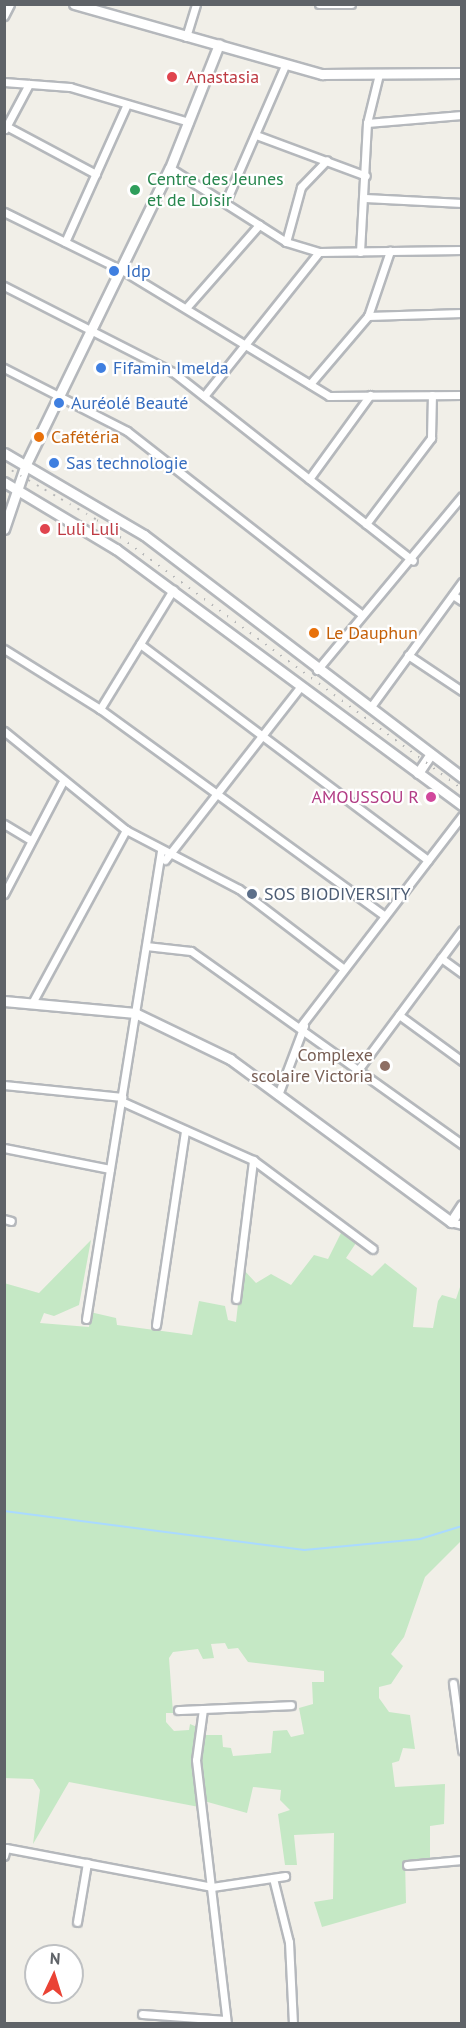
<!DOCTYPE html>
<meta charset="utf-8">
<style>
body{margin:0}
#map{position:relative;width:466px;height:2028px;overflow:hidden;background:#f1efe8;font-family:"PT Sans",sans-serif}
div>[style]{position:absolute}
.green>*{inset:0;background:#c5e8c5}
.stream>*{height:2px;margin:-1px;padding:0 1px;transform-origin:1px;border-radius:1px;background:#aadaff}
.roads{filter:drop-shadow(2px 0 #b5b8bc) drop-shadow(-2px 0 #b5b8bc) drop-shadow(0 2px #b5b8bc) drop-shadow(0 -2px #b5b8bc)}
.street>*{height:7px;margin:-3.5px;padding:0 3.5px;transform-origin:3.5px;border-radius:3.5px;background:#fff}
.secondary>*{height:9px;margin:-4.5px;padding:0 4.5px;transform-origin:4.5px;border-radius:4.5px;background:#fff}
.rail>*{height:2px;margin-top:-1px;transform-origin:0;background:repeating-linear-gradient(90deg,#b6b7b8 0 1.5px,transparent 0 9.5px)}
.dots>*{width:16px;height:16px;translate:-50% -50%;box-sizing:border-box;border:3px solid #fff;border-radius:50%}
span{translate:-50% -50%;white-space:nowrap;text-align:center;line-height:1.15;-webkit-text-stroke:4.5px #fff;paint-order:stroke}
.health-label{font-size:18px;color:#be3a42}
.left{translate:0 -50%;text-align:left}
.leisure-label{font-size:18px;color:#27864d}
.shop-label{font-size:18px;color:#366cbe}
.food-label{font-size:18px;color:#c56008}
.hotel-label{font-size:18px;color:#b23c85}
.right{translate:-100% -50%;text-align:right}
.service-label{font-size:18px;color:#4e5e75}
.education-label{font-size:18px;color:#785e54}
.frame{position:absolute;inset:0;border:6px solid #5f6368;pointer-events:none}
.north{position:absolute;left:24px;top:1944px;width:60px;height:60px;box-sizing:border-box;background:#fff;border:2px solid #bfc1c3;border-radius:50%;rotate:4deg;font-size:16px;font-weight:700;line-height:24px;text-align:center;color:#5f6368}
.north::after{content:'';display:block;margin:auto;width:21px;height:27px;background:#ea4335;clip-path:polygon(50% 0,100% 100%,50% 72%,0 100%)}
</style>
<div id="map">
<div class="green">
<i style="clip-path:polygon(341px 1233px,356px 1243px,346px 1258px,372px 1276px,385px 1263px,417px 1288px,413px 1327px,433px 1328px,438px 1301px,442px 1295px,456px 1299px,461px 1284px,461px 1541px,425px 1577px,404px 1637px,391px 1654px,403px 1666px,391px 1684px,379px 1687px,379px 1698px,389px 1712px,410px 1715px,415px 1749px,403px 1748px,399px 1761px,392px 1763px,395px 1787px,445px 1784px,444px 1824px,430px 1826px,430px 1859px,405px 1861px,406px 1903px,322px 1927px,314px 1902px,333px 1899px,334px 1833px,294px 1835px,297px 1865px,285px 1865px,278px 1814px,290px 1810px,280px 1800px,281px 1790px,253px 1787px,247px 1813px,204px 1801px,199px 1760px,203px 1735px,222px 1735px,223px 1747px,231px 1748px,233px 1756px,271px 1753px,273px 1731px,287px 1730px,291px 1737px,304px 1734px,299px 1708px,313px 1704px,312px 1682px,324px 1682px,324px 1671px,248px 1662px,238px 1648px,228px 1649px,225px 1643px,211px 1644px,214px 1658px,203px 1659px,198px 1649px,173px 1652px,169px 1658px,173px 1713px,166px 1713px,166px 1722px,174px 1731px,189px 1730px,190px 1724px,197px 1727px,192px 1754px,199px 1807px,69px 1782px,33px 1844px,40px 1790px,33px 1779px,4px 1778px,4px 1283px,39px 1293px,91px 1240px,79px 1305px,54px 1316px,44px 1313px,40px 1323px,89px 1327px,90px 1312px,116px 1318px,117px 1325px,192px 1335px,199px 1301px,225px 1306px,228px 1320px,236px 1322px,242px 1268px,256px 1283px,271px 1274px,291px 1285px,314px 1255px,328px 1259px)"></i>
</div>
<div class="stream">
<i style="left:4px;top:1511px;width:303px;rotate:7.4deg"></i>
<i style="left:304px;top:1550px;width:117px;rotate:-5.4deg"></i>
<i style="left:420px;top:1539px;width:44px;rotate:-17.2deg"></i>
</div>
<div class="roads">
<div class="street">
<i style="left:319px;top:4px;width:32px"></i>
<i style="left:4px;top:16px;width:13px;rotate:-63deg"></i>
<i style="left:186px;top:37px;width:34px;rotate:-73deg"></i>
<i style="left:4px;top:82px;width:66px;rotate:4.3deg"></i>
<i style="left:70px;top:87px;width:124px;rotate:16.4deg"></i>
<i style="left:367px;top:123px;width:95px;rotate:-4.8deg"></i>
<i style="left:6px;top:126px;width:102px;rotate:28.1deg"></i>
<i style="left:5px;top:129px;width:51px;rotate:-61.9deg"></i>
<i style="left:256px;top:135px;width:117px;rotate:20.4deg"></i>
<i style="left:170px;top:168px;width:138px;rotate:32.5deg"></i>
<i style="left:286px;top:242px;width:34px;rotate:17deg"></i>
<i style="left:319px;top:252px;width:143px;rotate:-0.8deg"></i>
<i style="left:365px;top:198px;width:97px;rotate:3deg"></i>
<i style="left:226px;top:201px;width:148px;rotate:-66.5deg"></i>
<i style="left:4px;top:212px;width:131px;rotate:26.2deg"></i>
<i style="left:122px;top:270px;width:242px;rotate:31.3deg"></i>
<i style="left:329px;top:396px;width:133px;rotate:-0.4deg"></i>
<i style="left:65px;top:242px;width:151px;rotate:-65.8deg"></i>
<i style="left:286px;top:242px;width:57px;rotate:-74.7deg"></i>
<i style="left:301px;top:187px;width:37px;rotate:-46deg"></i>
<i style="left:360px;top:252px;width:129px;rotate:-86.9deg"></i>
<i style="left:367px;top:123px;width:50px;rotate:-76.2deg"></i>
<i style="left:4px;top:286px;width:190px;rotate:27deg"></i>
<i style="left:173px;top:372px;width:305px;rotate:38.2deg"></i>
<i style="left:186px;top:308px;width:111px;rotate:-48.7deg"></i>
<i style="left:368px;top:316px;width:94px;rotate:-1.8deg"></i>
<i style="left:4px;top:368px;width:138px;rotate:27.1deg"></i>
<i style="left:127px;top:431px;width:296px;rotate:38deg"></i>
<i style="left:310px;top:384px;width:89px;rotate:-49.5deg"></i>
<i style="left:368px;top:316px;width:69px;rotate:-71.3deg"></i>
<i style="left:204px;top:396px;width:184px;rotate:-51.4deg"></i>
<i style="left:309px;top:479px;width:104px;rotate:-54deg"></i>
<i style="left:366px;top:524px;width:108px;rotate:-52.9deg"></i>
<i style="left:431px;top:438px;width:43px;rotate:-88.7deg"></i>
<i style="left:453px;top:595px;width:11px;rotate:34deg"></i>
<i style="left:140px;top:644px;width:360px;rotate:36.9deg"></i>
<i style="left:4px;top:649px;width:113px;rotate:32deg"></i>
<i style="left:100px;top:709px;width:352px;rotate:36deg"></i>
<i style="left:408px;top:655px;width:65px;rotate:33.7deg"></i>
<i style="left:317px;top:670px;width:226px;rotate:-50.2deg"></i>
<i style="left:370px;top:708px;width:156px;rotate:-53.9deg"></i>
<i style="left:100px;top:709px;width:140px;rotate:-58.5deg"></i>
<i style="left:4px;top:731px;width:157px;rotate:39.1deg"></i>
<i style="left:126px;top:830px;width:127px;rotate:27.6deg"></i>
<i style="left:239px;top:889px;width:132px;rotate:37.3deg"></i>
<i style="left:4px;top:824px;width:29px;rotate:31deg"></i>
<i style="left:165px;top:860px;width:219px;rotate:-52deg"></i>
<i style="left:4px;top:894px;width:125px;rotate:-62.4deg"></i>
<i style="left:146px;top:946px;width:45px;rotate:6.3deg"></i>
<i style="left:191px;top:951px;width:333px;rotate:35.5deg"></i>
<i style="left:441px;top:958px;width:26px;rotate:36deg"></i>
<i style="left:32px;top:1003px;width:197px;rotate:-61.5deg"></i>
<i style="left:399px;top:1015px;width:78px;rotate:36.1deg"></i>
<i style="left:300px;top:1027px;width:266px;rotate:-52.5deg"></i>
<i style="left:358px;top:1070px;width:174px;rotate:-53.4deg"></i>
<i style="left:4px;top:1085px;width:119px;rotate:5.8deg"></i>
<i style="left:278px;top:1095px;width:74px;rotate:-69.4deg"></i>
<i style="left:121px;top:1101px;width:145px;rotate:24.1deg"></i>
<i style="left:253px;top:1160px;width:149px;rotate:36.6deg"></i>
<i style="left:4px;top:1148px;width:108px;rotate:11.2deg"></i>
<i style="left:4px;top:1219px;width:7px;rotate:16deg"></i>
<i style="left:451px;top:1222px;width:11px;rotate:15deg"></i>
<i style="left:236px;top:1299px;width:140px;rotate:-83deg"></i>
<i style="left:86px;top:1319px;width:473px;rotate:-80.9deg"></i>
<i style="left:156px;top:1325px;width:197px;rotate:-81.5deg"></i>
<i style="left:453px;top:1683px;width:68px;rotate:82.3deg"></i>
<i style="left:203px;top:1709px;width:51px;rotate:97.8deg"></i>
<i style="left:196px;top:1760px;width:266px;rotate:83.3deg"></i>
<i style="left:178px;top:1710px;width:113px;rotate:-2.5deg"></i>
<i style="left:4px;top:1856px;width:8px;rotate:-76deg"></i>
<i style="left:6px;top:1848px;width:210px;rotate:10.7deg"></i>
<i style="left:212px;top:1887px;width:74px;rotate:-8.6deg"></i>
<i style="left:407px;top:1865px;width:55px;rotate:-5.2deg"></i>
<i style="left:273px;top:1878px;width:66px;rotate:76deg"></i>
<i style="left:289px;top:1942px;width:82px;rotate:87.2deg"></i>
<i style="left:77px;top:1922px;width:60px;rotate:-80.4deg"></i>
<i style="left:142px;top:2014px;width:84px;rotate:4.1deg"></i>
</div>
<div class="secondary">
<i style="left:74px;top:4px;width:258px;rotate:15.8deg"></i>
<i style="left:322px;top:74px;width:140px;rotate:-0.4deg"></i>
<i style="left:4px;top:453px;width:162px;rotate:30.4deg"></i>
<i style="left:144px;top:535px;width:400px;rotate:37.3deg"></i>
<i style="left:4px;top:482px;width:131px;rotate:30.9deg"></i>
<i style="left:116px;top:549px;width:430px;rotate:36.5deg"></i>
<i style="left:4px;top:529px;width:69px;rotate:-71.3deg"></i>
<i style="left:26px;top:464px;width:329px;rotate:-64.1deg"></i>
<i style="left:170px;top:168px;width:133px;rotate:-68.4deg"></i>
<i style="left:418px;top:773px;width:23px;rotate:-56deg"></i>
<i style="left:4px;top:1001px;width:132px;rotate:5.2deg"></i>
<i style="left:135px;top:1013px;width:106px;rotate:25.8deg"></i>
<i style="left:230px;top:1059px;width:275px;rotate:36.4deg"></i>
<i style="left:451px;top:1222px;width:20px;rotate:-57deg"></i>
</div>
</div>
<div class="rail">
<i style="left:4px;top:466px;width:108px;rotate:30.1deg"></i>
<i style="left:97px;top:520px;width:453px;rotate:36.4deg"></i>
</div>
<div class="dots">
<i style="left:172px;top:77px;background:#e0444e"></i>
<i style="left:135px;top:190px;background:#2e9e5b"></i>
<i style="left:114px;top:271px;background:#3f7fe0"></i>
<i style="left:101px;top:368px;background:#3f7fe0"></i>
<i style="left:59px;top:403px;background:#3f7fe0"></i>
<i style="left:39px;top:437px;background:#e8710a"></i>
<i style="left:54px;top:463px;background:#3f7fe0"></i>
<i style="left:45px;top:529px;background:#e0444e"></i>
<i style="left:314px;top:633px;background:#e8710a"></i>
<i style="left:431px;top:797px;background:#d1479c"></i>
<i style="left:252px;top:894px;background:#5c6f8a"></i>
<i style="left:385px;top:1066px;background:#8d6e63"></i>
</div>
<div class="health-label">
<span class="left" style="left:186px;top:77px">Anastasia</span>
<span class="left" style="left:57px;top:529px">Luli Luli</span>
</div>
<div class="leisure-label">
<span class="left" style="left:147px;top:190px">Centre des Jeunes<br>et de Loisir</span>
</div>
<div class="shop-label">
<span class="left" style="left:126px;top:271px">Idp</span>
<span class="left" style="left:113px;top:368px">Fifamin Imelda</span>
<span class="left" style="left:71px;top:403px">Auréolé Beauté</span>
<span class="left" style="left:66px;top:463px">Sas technologie</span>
</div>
<div class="food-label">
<span class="left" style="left:51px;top:437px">Cafétéria</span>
<span class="left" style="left:326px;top:633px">Le Dauphun</span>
</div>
<div class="hotel-label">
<span class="right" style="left:419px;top:797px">AMOUSSOU R</span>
</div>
<div class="service-label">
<span class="left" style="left:264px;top:894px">SOS BIODIVERSITY</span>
</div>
<div class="education-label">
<span class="right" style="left:373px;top:1066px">Complexe<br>scolaire Victoria</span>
</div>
<div class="frame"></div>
<div class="north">N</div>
</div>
